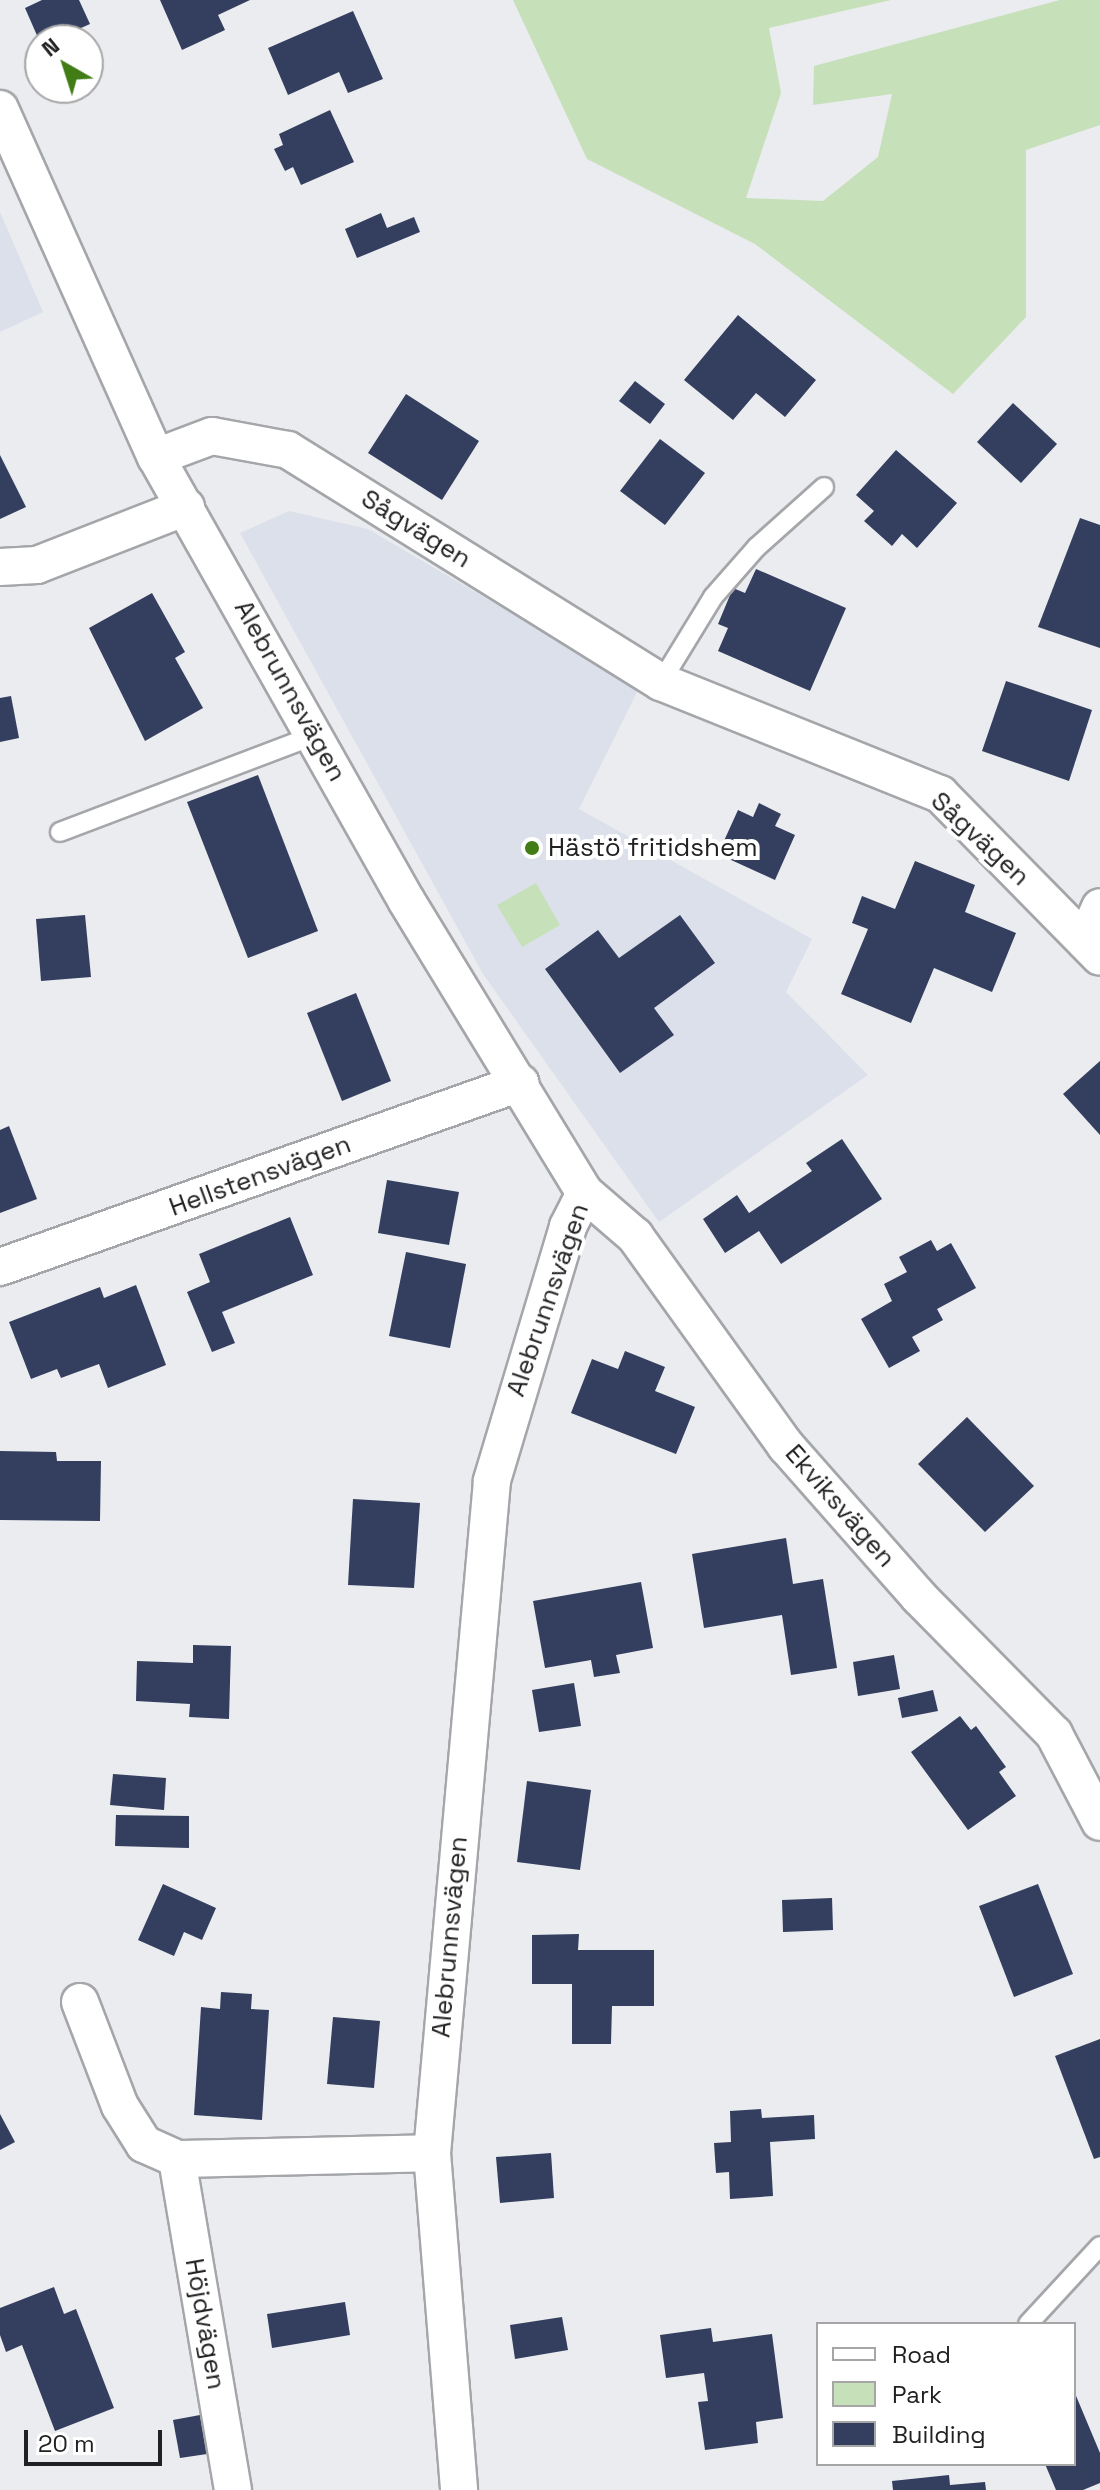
<!DOCTYPE html>
<meta charset="utf-8">
<style>
body{margin:0}
#map{position:relative;width:1100px;height:2490px;overflow:hidden;background:#eaecef;font-family:"Space Grotesk",sans-serif}
div>[style]{position:absolute}
.built>*{inset:0;background:#dce0eb}
.green>*{inset:0;background:#c6e0ba}
.building>*{inset:0;background:#343e5f}
.roads{filter:drop-shadow(2px 0 #a4a6a9) drop-shadow(-2px 0 #a4a6a9) drop-shadow(0 2px #a4a6a9) drop-shadow(0 -2px #a4a6a9)}
.service>*{height:18px;margin:-9px;padding:0 9px;transform-origin:9px;border-radius:9px;background:#fff}
.minor>*{height:36px;margin:-18px;padding:0 18px;transform-origin:18px;border-radius:18px;background:#fff}
.dots>*{width:22px;height:22px;translate:-50% -50%;box-sizing:border-box;border:4px solid #fff;border-radius:50%}
span{translate:-50% -50%;white-space:nowrap;text-align:center;line-height:1.15;-webkit-text-stroke:8px #fff;paint-order:stroke}
.street-label{font-size:26px;color:#212123}
.poi-label{font-size:26px;color:#212123}
.left{translate:0 -50%;text-align:left}
.legend{position:absolute;left:816px;top:2322px;width:260px;height:144px;box-sizing:border-box;background:#fff;border:2px solid #a6a6a7;margin:0;padding:10px 14px;list-style:none;font-size:24px;color:#212123}
.legend li{display:flex;align-items:center;gap:16px;height:40px}
.legend b{width:40px;border:2px solid #a6a6a7}
.north{position:absolute;left:24px;top:24px;width:80px;height:80px;box-sizing:border-box;background:#fff;border:2px solid #a6a6a7;border-radius:50%;rotate:321deg;font-size:22px;font-weight:700;line-height:32px;text-align:center;color:#212123}
.north::after{content:'';display:block;margin:auto;width:28px;height:36px;background:#417c14;clip-path:polygon(50% 0,100% 100%,50% 72%,0 100%)}
.scale{position:absolute;left:24px;top:2430px;width:138px;height:36px;box-sizing:border-box;border:4px solid #212123;border-top:0;padding-left:10px;font-size:24px;line-height:28px;white-space:nowrap;color:#212123;-webkit-text-stroke:6px #fff;paint-order:stroke}
</style>
<div id="map">
<div class="built">
<i style="clip-path:polygon(0 212px,43px 312px,0 332px)"></i>
<i style="clip-path:polygon(289px 511px,368px 529px,639px 688px,579px 809px,812px 939px,786px 992px,868px 1075px,659px 1222px,483px 974px,240px 533px)"></i>
</div>
<div class="green">
<i style="clip-path:polygon(513px 0,891px 0,769px 28px,781px 93px,746px 198px,823px 201px,878px 157px,892px 94px,813px 105px,814px 66px,1060px 0,1100px 0,1100px 125px,1026px 150px,1026px 317px,953px 394px,755px 244px,587px 159px)"></i>
<i style="clip-path:polygon(536px 883px,560px 925px,522px 947px,497px 905px)"></i>
</div>
<div class="building">
<i style="clip-path:polygon(42px 0,79px 0,90px 24px,54px 40px,39px 40px,25px 8px)"></i>
<i style="clip-path:polygon(160px 0,250px 0,218px 15px,225px 30px,182px 50px)"></i>
<i style="clip-path:polygon(353px 11px,383px 79px,348px 93px,339px 72px,288px 95px,268px 48px)"></i>
<i style="clip-path:polygon(330px 110px,354px 162px,301px 185px,293px 167px,285px 171px,274px 149px,283px 145px,279px 134px)"></i>
<i style="clip-path:polygon(381px 213px,387px 228px,414px 217px,420px 232px,357px 258px,345px 229px)"></i>
<i style="clip-path:polygon(738px 315px,816px 380px,785px 417px,756px 393px,733px 420px,684px 380px)"></i>
<i style="clip-path:polygon(635px 381px,665px 404px,650px 424px,619px 401px)"></i>
<i style="clip-path:polygon(406px 394px,479px 441px,442px 500px,368px 453px)"></i>
<i style="clip-path:polygon(1013px 403px,1057px 444px,1021px 483px,977px 442px)"></i>
<i style="clip-path:polygon(660px 439px,705px 473px,665px 525px,620px 491px)"></i>
<i style="clip-path:polygon(896px 450px,957px 503px,917px 548px,902px 534px,892px 546px,864px 521px,874px 511px,856px 495px)"></i>
<i style="clip-path:polygon(0 455px,26px 507px,0 519px)"></i>
<i style="clip-path:polygon(1080px 518px,1100px 525px,1100px 648px,1038px 627px)"></i>
<i style="clip-path:polygon(756px 569px,846px 608px,810px 691px,718px 651px,728px 628px,718px 624px,733px 588px,745px 593px)"></i>
<i style="clip-path:polygon(152px 593px,185px 652px,175px 658px,203px 708px,145px 741px,89px 628px)"></i>
<i style="clip-path:polygon(1006px 681px,1092px 710px,1069px 781px,982px 751px)"></i>
<i style="clip-path:polygon(11px 696px,19px 738px,0 742px,0 698px)"></i>
<i style="clip-path:polygon(258px 775px,318px 931px,248px 958px,187px 802px)"></i>
<i style="clip-path:polygon(759px 803px,781px 814px,775px 826px,795px 835px,775px 880px,718px 854px,738px 810px,753px 817px)"></i>
<i style="clip-path:polygon(915px 861px,975px 885px,965px 912px,1016px 933px,992px 992px,934px 968px,911px 1023px,841px 994px,868px 929px,852px 923px,862px 896px,895px 909px)"></i>
<i style="clip-path:polygon(85px 915px,91px 977px,41px 981px,36px 919px)"></i>
<i style="clip-path:polygon(680px 915px,715px 963px,654px 1008px,674px 1035px,620px 1073px,545px 969px,598px 930px,619px 958px)"></i>
<i style="clip-path:polygon(356px 993px,391px 1081px,342px 1101px,307px 1013px)"></i>
<i style="clip-path:polygon(1100px 1061px,1100px 1135px,1063px 1094px)"></i>
<i style="clip-path:polygon(9px 1126px,37px 1199px,0 1213px,0 1130px)"></i>
<i style="clip-path:polygon(842px 1139px,882px 1199px,781px 1264px,759px 1231px,725px 1253px,703px 1219px,737px 1195px,749px 1213px,812px 1171px,806px 1163px)"></i>
<i style="clip-path:polygon(387px 1180px,459px 1192px,449px 1245px,378px 1233px)"></i>
<i style="clip-path:polygon(290px 1217px,313px 1275px,222px 1312px,235px 1343px,212px 1352px,187px 1292px,210px 1282px,199px 1254px)"></i>
<i style="clip-path:polygon(931px 1240px,937px 1251px,951px 1243px,976px 1288px,937px 1309px,943px 1320px,912px 1337px,920px 1351px,889px 1368px,861px 1319px,892px 1301px,884px 1284px,907px 1272px,899px 1257px)"></i>
<i style="clip-path:polygon(406px 1252px,466px 1264px,450px 1348px,389px 1336px)"></i>
<i style="clip-path:polygon(136px 1285px,166px 1365px,108px 1388px,99px 1364px,61px 1378px,57px 1369px,31px 1379px,9px 1322px,100px 1287px,104px 1298px)"></i>
<i style="clip-path:polygon(625px 1351px,665px 1367px,655px 1391px,695px 1407px,676px 1454px,571px 1413px,592px 1359px,618px 1369px)"></i>
<i style="clip-path:polygon(967px 1417px,1034px 1486px,985px 1532px,918px 1464px)"></i>
<i style="clip-path:polygon(0 1451px,56px 1452px,57px 1461px,101px 1461px,100px 1521px,0 1520px)"></i>
<i style="clip-path:polygon(353px 1499px,420px 1503px,414px 1588px,348px 1585px)"></i>
<i style="clip-path:polygon(786px 1538px,793px 1584px,823px 1579px,837px 1668px,791px 1675px,782px 1615px,704px 1628px,692px 1554px)"></i>
<i style="clip-path:polygon(641px 1582px,653px 1648px,616px 1655px,620px 1673px,594px 1677px,591px 1660px,545px 1668px,533px 1601px)"></i>
<i style="clip-path:polygon(193px 1645px,231px 1646px,229px 1719px,189px 1717px,190px 1704px,136px 1701px,137px 1661px,193px 1663px)"></i>
<i style="clip-path:polygon(894px 1655px,900px 1689px,858px 1696px,853px 1662px)"></i>
<i style="clip-path:polygon(574px 1683px,581px 1726px,539px 1732px,532px 1690px)"></i>
<i style="clip-path:polygon(933px 1690px,938px 1711px,902px 1718px,898px 1698px)"></i>
<i style="clip-path:polygon(960px 1716px,971px 1730px,976px 1726px,1006px 1767px,999px 1772px,1016px 1796px,968px 1830px,911px 1752px)"></i>
<i style="clip-path:polygon(113px 1774px,166px 1778px,164px 1810px,110px 1805px)"></i>
<i style="clip-path:polygon(527px 1781px,591px 1790px,580px 1870px,517px 1862px)"></i>
<i style="clip-path:polygon(116px 1815px,189px 1816px,189px 1848px,115px 1846px)"></i>
<i style="clip-path:polygon(163px 1884px,216px 1908px,202px 1940px,184px 1932px,174px 1956px,138px 1940px)"></i>
<i style="clip-path:polygon(1038px 1884px,1073px 1974px,1014px 1997px,979px 1906px)"></i>
<i style="clip-path:polygon(832px 1898px,833px 1930px,783px 1932px,782px 1900px)"></i>
<i style="clip-path:polygon(579px 1934px,578px 1950px,654px 1950px,654px 2006px,612px 2006px,611px 2044px,572px 2044px,572px 1984px,532px 1984px,532px 1935px)"></i>
<i style="clip-path:polygon(221px 1992px,252px 1994px,251px 2009px,269px 2010px,262px 2120px,194px 2115px,201px 2007px,220px 2009px)"></i>
<i style="clip-path:polygon(333px 2017px,380px 2021px,374px 2088px,327px 2084px)"></i>
<i style="clip-path:polygon(1100px 2039px,1100px 2157px,1094px 2159px,1055px 2056px)"></i>
<i style="clip-path:polygon(761px 2109px,762px 2118px,814px 2115px,815px 2139px,770px 2142px,773px 2196px,730px 2199px,729px 2172px,716px 2173px,714px 2143px,731px 2142px,730px 2111px)"></i>
<i style="clip-path:polygon(0 2114px,15px 2142px,0 2150px)"></i>
<i style="clip-path:polygon(551px 2153px,554px 2198px,500px 2203px,496px 2157px)"></i>
<i style="clip-path:polygon(54px 2287px,64px 2314px,76px 2309px,114px 2408px,55px 2431px,22px 2345px,6px 2352px,0 2335px,0 2308px)"></i>
<i style="clip-path:polygon(345px 2302px,350px 2335px,272px 2348px,267px 2314px)"></i>
<i style="clip-path:polygon(562px 2317px,568px 2350px,515px 2359px,510px 2325px)"></i>
<i style="clip-path:polygon(711px 2328px,713px 2342px,772px 2334px,783px 2418px,756px 2422px,758px 2443px,705px 2450px,698px 2402px,708px 2401px,704px 2373px,666px 2378px,660px 2335px)"></i>
<i style="clip-path:polygon(1074px 2391px,1100px 2453px,1100px 2483px,1083px 2490px,1056px 2490px,1045px 2464px,1074px 2464px)"></i>
<i style="clip-path:polygon(200px 2415px,207px 2454px,180px 2458px,173px 2420px)"></i>
<i style="clip-path:polygon(949px 2475px,950px 2485px,985px 2482px,986px 2490px,893px 2490px,892px 2481px)"></i>
</div>
<div class="roads">
<div class="service">
<i style="left:661px;top:682px;width:100px;rotate:-58.5deg"></i>
<i style="left:713px;top:597px;width:67px;rotate:-48.7deg"></i>
<i style="left:757px;top:547px;width:90px;rotate:-41.8deg"></i>
<i style="left:60px;top:832px;width:274px;rotate:-20.8deg"></i>
<i style="left:1028px;top:2324px;width:106px;rotate:-47.3deg"></i>
</div>
<div class="minor">
<i style="left:0;top:109px;width:381px;rotate:65.9deg"></i>
<i style="left:156px;top:457px;width:509px;rotate:60.56deg"></i>
<i style="left:406px;top:900px;width:343px;rotate:58.6deg"></i>
<i style="left:585px;top:1193px;width:38px;rotate:117deg"></i>
<i style="left:568px;top:1227px;width:265px;rotate:106.7deg"></i>
<i style="left:492px;top:1481px;width:675px;rotate:95.1deg"></i>
<i style="left:432px;top:2153px;width:338px;rotate:85.4deg"></i>
<i style="left:156px;top:457px;width:60px;rotate:-20.6deg"></i>
<i style="left:212px;top:436px;width:77px;rotate:10.4deg"></i>
<i style="left:288px;top:450px;width:439px;rotate:31.9deg"></i>
<i style="left:661px;top:682px;width:301px;rotate:21.9deg"></i>
<i style="left:940px;top:794px;width:228px;rotate:45.5deg"></i>
<i style="left:0;top:567px;width:37px;rotate:-3deg"></i>
<i style="left:37px;top:565px;width:160px;rotate:-21.3deg"></i>
<i style="left:1085px;top:941px;width:37px;rotate:-66deg"></i>
<i style="left:585px;top:1193px;width:66px;rotate:40.7deg"></i>
<i style="left:635px;top:1236px;width:259px;rotate:54.3deg"></i>
<i style="left:786px;top:1446px;width:201px;rotate:48.6deg"></i>
<i style="left:919px;top:1597px;width:192px;rotate:45.4deg"></i>
<i style="left:1054px;top:1734px;width:99px;rotate:62.4deg"></i>
<i style="left:0;top:1267px;width:552px;rotate:-19.49deg"></i>
<i style="left:80px;top:2002px;width:111px;rotate:69deg"></i>
<i style="left:120px;top:2106px;width:45px;rotate:57.7deg"></i>
<i style="left:144px;top:2144px;width:36px;rotate:24deg"></i>
<i style="left:177px;top:2159px;width:336px;rotate:80.4deg"></i>
<i style="left:177px;top:2159px;width:255px;rotate:-1.3deg"></i>
</div>
</div>
<div class="dots">
<i style="left:532px;top:848px;background:#417c14"></i>
</div>
<div class="street-label">
<span style="left:416px;top:529px;rotate:32deg">Sågvägen</span>
<span style="left:290px;top:691px;rotate:61deg">Alebrunnsvägen</span>
<span style="left:980px;top:839px;rotate:43deg">Sågvägen</span>
<span style="left:260px;top:1176px;rotate:-20deg">Hellstensvägen</span>
<span style="left:548px;top:1300px;rotate:-71deg">Alebrunnsvägen</span>
<span style="left:840px;top:1506px;rotate:49deg">Ekviksvägen</span>
<span style="left:450px;top:1937px;rotate:-85deg">Alebrunnsvägen</span>
<span style="left:205px;top:2324px;rotate:80deg">Höjdvägen</span>
</div>
<div class="poi-label">
<span class="left" style="left:548px;top:848px">Hästö fritidshem</span>
</div>
<ul class="legend">
<li><b style="height:10px;background:#fff"></b>Road</li>
<li><b style="height:22px;background:#c6e0ba"></b>Park</li>
<li><b style="height:22px;background:#343e5f"></b>Building</li>
</ul>
<div class="north">N</div>
<div class="scale">20 m</div>
</div>
